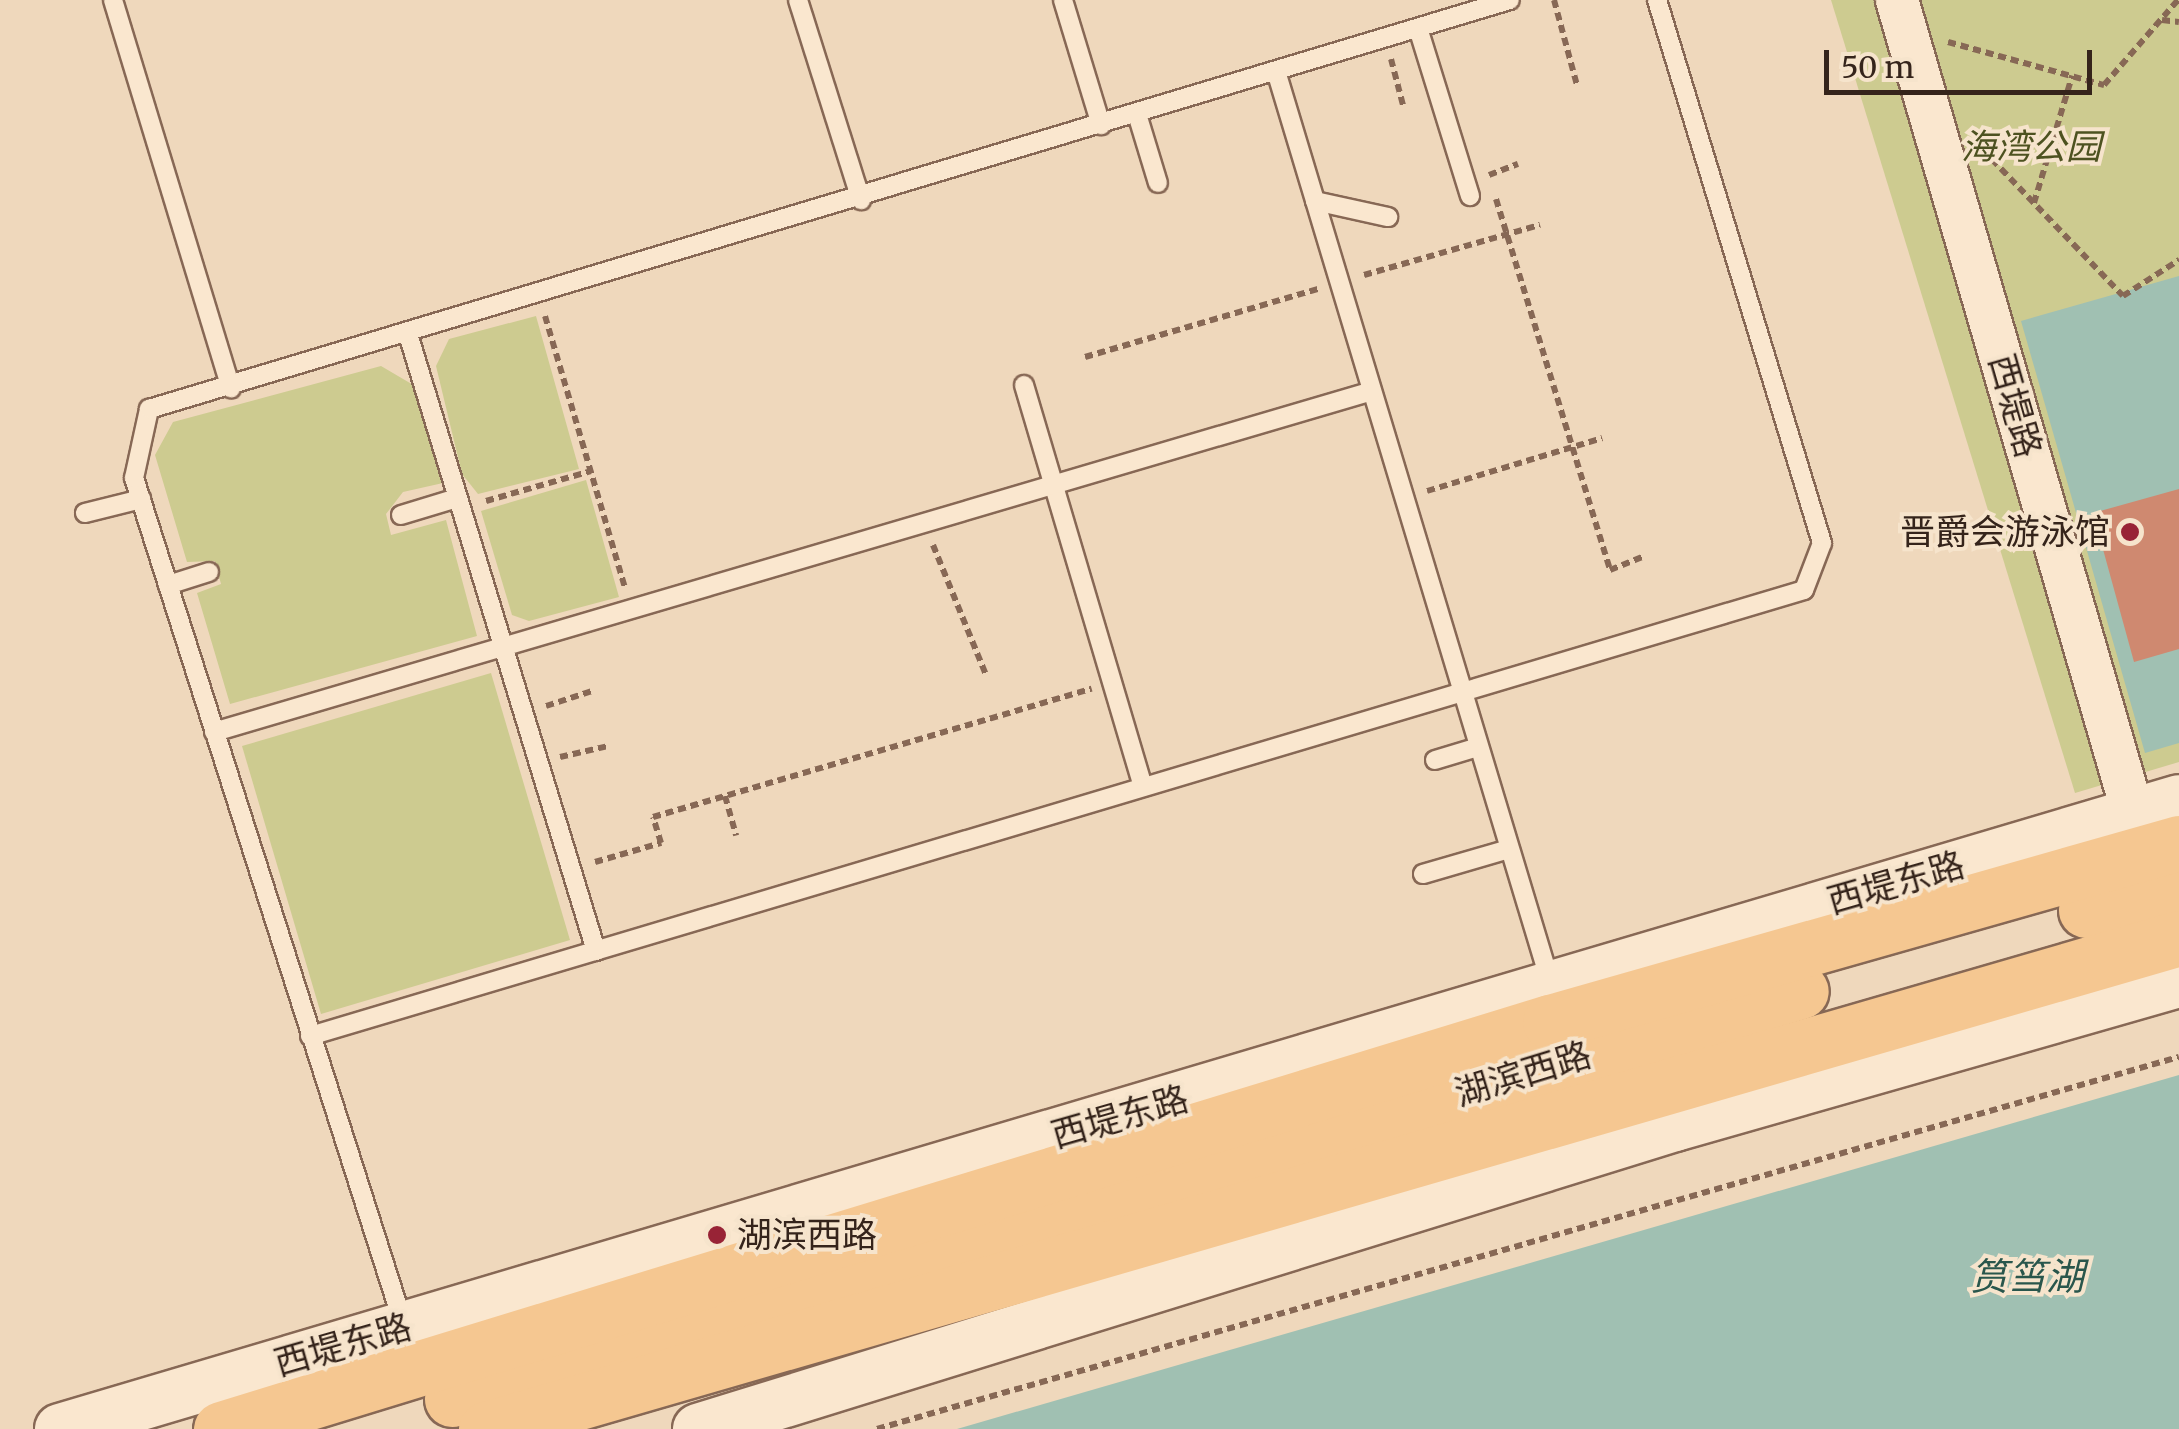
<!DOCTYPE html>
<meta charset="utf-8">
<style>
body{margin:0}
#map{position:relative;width:2179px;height:1429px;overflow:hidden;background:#efd8bc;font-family:Merriweather,"Noto Sans SC",serif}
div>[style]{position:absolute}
.green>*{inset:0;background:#cdcb90}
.water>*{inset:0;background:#a0c0b2}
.building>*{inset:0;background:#cf8970}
.path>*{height:6px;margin-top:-3px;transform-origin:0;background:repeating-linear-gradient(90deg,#876855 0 8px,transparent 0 13px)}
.roads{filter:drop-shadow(2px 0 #876855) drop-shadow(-2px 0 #876855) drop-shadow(0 2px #876855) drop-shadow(0 -2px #876855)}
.service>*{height:18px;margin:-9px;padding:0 9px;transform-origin:9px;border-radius:9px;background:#fae7cf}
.tertiary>*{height:42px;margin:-21px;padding:0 21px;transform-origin:21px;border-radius:21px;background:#fae7cf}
.secondary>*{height:50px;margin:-25px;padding:0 25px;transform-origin:25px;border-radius:25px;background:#fae7cf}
.primary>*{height:55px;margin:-27.5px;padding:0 27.5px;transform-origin:27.5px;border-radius:27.5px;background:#f5c791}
.dots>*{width:28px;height:28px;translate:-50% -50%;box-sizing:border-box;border:5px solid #f6e4cc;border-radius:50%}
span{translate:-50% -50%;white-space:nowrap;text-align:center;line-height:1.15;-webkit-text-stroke:8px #f6e4cc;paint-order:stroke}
.park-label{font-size:35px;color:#4d5220;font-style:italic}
.street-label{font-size:35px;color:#35241b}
.poi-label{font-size:35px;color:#35241b}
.right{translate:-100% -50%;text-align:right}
.left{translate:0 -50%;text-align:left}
.water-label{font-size:38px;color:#29564c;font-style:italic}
.scale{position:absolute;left:1824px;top:50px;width:268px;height:45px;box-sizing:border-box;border:5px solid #35241b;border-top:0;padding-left:12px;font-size:30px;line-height:35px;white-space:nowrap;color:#35241b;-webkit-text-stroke:8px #f6e4cc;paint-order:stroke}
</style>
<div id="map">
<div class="green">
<i style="clip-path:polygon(1831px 0,2179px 0,2179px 762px,2075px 793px)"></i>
<i style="clip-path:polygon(536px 316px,579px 469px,478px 494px,462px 474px,436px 366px,449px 339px)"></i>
<i style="clip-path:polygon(381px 366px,415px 386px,443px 483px,403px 492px,386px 514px,391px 535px,446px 520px,477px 636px,230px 704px,197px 593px,221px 584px,215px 561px,187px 562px,155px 455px,173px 422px)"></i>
<i style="clip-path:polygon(586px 480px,619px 597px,529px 621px,512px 615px,481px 511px)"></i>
<i style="clip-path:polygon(491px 673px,570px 940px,321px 1014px,242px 746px)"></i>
</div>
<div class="water">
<i style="clip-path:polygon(2179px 276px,2179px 743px,2145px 753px,2021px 321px)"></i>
<i style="clip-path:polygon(2179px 1075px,2179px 1429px,957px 1429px)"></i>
</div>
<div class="building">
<i style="clip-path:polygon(2179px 489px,2179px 649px,2134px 662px,2093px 513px)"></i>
</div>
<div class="path">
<i style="left:1554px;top:0;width:88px;rotate:74.9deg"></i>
<i style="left:2162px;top:20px;width:17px;rotate:7deg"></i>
<i style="left:1948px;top:42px;width:162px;rotate:15.4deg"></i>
<i style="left:2104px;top:85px;width:113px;rotate:-49deg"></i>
<i style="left:1391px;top:59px;width:48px;rotate:75.4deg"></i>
<i style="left:1983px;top:150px;width:202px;rotate:46.2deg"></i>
<i style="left:2123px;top:296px;width:67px;rotate:-32.7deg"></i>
<i style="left:1489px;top:175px;width:31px;rotate:-21deg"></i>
<i style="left:1496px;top:199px;width:388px;rotate:72.9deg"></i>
<i style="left:1610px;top:570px;width:37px;rotate:-22deg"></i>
<i style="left:2034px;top:203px;width:133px;rotate:-73.3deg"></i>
<i style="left:1364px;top:275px;width:183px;rotate:-15.9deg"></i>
<i style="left:545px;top:316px;width:283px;rotate:73.6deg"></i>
<i style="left:1085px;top:357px;width:243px;rotate:-16.3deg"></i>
<i style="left:1427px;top:491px;width:183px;rotate:-16.8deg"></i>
<i style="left:486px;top:501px;width:109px;rotate:-15.9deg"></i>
<i style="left:933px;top:545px;width:140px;rotate:67.8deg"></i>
<i style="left:546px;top:706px;width:48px;rotate:-18.1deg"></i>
<i style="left:560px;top:757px;width:49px;rotate:-12.9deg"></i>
<i style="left:725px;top:796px;width:41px;rotate:74.2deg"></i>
<i style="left:595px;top:862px;width:69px;rotate:-16.1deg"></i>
<i style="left:661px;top:843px;width:27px;rotate:-107deg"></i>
<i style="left:653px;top:817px;width:457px;rotate:-16.3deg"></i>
<i style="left:877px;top:1429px;width:1354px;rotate:-15.95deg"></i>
</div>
<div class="roads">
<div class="service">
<i style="left:113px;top:0;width:406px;rotate:73.1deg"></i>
<i style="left:798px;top:0;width:210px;rotate:72.5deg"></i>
<i style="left:1063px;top:0;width:131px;rotate:73.1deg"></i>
<i style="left:1418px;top:28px;width:176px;rotate:72.8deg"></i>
<i style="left:1276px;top:71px;width:954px;rotate:73.25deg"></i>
<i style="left:1137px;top:114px;width:72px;rotate:73.1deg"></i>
<i style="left:1315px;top:201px;width:75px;rotate:12.4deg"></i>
<i style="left:408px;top:334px;width:645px;rotate:73.05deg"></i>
<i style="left:1024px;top:385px;width:419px;rotate:73.5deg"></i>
<i style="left:85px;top:513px;width:58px;rotate:-14deg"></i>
<i style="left:401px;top:515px;width:59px;rotate:-16.9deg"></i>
<i style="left:168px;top:585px;width:43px;rotate:-17.6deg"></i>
<i style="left:214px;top:732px;width:1207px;rotate:-16.41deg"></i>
<i style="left:1435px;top:760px;width:45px;rotate:-16.8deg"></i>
<i style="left:1423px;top:874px;width:90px;rotate:-16.2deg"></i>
<i style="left:310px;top:1036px;width:1559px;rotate:-16.62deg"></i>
<i style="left:1804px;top:590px;width:50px;rotate:-69deg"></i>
<i style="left:1822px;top:543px;width:568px;rotate:-106.9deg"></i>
<i style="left:404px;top:1326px;width:890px;rotate:-107.66deg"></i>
<i style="left:134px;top:478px;width:71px;rotate:-77.7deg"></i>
<i style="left:149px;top:409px;width:1421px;rotate:-16.73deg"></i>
</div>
<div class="tertiary">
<i style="left:1897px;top:0;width:847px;rotate:73.81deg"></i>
</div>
<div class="secondary">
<i style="left:60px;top:1429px;width:2210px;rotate:-16.53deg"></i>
<i style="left:698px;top:1429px;width:1023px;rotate:-17.23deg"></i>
<i style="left:1675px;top:1126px;width:524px;rotate:-15.95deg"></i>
</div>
<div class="primary">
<i style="left:2086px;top:910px;width:97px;rotate:-16.2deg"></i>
<i style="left:452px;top:1399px;width:1409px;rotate:-16.83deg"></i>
<i style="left:221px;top:1429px;width:1390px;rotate:-17.03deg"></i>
<i style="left:1550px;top:1022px;width:654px;rotate:-15.89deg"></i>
<i style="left:486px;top:1429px;width:1763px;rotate:-16.17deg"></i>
</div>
</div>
<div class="dots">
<i style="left:2130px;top:532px;background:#982336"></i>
<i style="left:717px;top:1235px;background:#982336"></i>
</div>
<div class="park-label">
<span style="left:2031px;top:147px">海湾公园</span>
</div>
<div class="street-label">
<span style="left:2015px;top:406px;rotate:74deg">西堤路</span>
<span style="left:1896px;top:883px;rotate:-16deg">西堤东路</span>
<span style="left:1523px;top:1074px;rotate:-17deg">湖滨西路</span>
<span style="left:1120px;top:1117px;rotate:-16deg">西堤东路</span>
<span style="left:343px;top:1345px;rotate:-16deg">西堤东路</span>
</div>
<div class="poi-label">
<span class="right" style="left:2110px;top:532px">晋爵会游泳馆</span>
<span class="left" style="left:737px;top:1235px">湖滨西路</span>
</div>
<div class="water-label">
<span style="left:2027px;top:1277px">筼筜湖</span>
</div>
<div class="scale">50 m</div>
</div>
